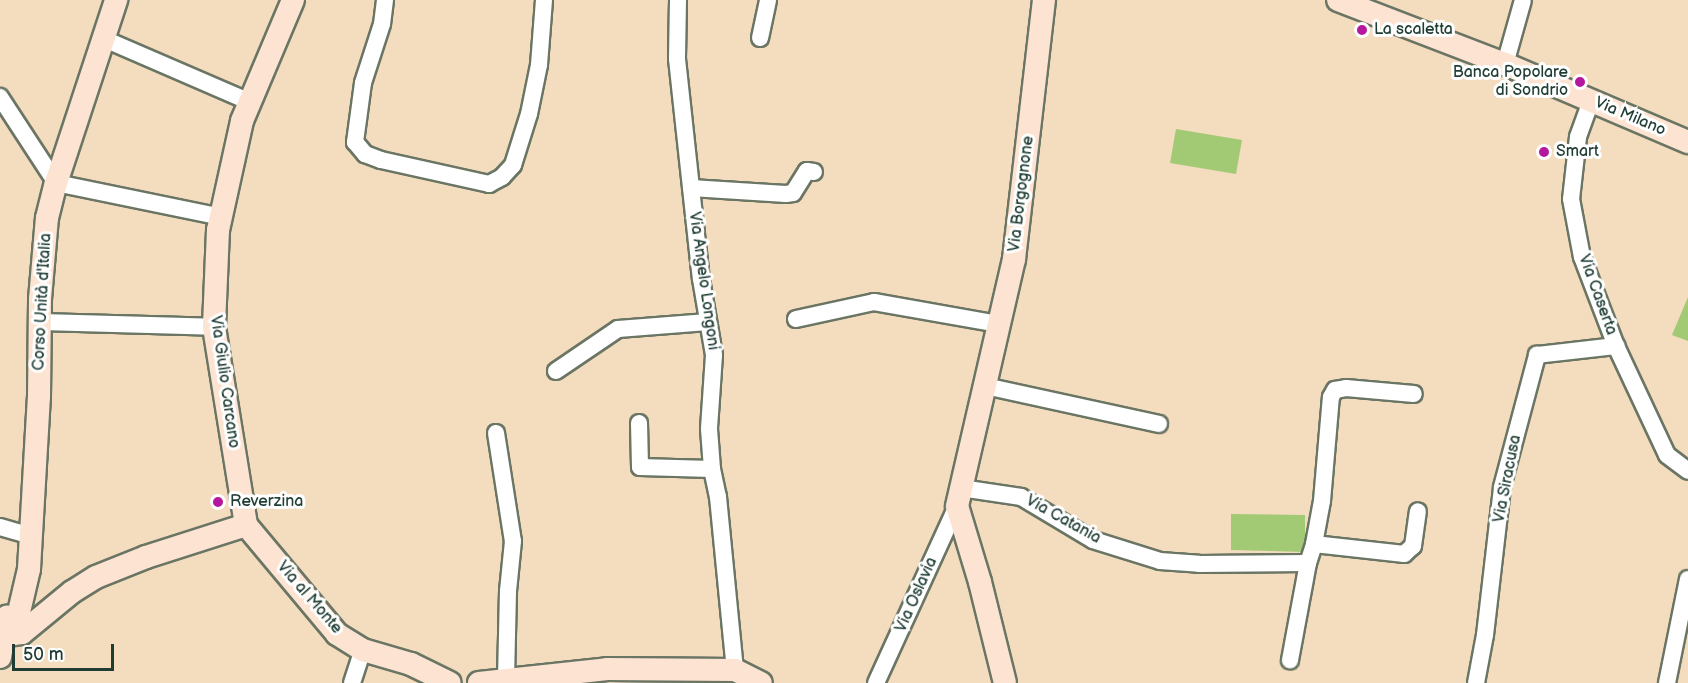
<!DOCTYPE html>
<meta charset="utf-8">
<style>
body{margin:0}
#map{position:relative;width:1688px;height:683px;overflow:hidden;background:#f4dcbe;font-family:"Balsamiq Sans",sans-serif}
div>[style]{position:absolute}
.green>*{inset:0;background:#a2c974}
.roads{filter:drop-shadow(2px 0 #6a7564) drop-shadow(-2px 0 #6a7564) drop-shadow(0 2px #6a7564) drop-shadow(0 -2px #6a7564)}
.street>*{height:16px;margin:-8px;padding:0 8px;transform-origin:8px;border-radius:8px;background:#fff}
.secondary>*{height:22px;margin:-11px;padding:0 11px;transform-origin:11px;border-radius:11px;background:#fde3d1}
.dots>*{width:16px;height:16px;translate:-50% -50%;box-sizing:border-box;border:3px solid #fff;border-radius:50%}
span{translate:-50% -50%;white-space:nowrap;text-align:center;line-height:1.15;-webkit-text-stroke:6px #fff;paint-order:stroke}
.poi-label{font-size:16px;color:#1f3d34}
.left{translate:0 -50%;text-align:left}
.right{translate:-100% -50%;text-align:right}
.street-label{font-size:16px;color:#1f3d34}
.scale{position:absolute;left:12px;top:644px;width:102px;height:27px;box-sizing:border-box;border:3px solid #1f3d34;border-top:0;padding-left:8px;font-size:18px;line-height:21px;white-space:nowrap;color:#1f3d34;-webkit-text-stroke:4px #fff;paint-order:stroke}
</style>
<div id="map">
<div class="green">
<i style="clip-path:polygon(1176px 129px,1242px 140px,1236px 174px,1170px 163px)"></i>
<i style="clip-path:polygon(1688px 297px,1688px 341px,1672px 335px)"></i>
<i style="clip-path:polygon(1231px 514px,1305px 515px,1305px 552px,1231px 550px)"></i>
</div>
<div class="roads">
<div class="street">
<i style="left:385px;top:0;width:24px;rotate:97deg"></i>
<i style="left:382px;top:24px;width:62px;rotate:107.9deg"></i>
<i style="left:363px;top:83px;width:60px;rotate:97.7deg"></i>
<i style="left:355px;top:142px;width:16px;rotate:50deg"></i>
<i style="left:365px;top:154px;width:17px;rotate:21deg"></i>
<i style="left:381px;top:160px;width:111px;rotate:12.5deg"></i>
<i style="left:489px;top:184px;width:15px;rotate:-28deg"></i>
<i style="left:502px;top:177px;width:16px;rotate:-47deg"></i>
<i style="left:513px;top:165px;width:53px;rotate:-72.6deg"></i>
<i style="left:529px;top:114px;width:50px;rotate:-78.5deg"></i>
<i style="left:539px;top:65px;width:65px;rotate:-85.6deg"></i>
<i style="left:678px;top:0;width:59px;rotate:91deg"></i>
<i style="left:677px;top:59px;width:221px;rotate:83.8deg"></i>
<i style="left:701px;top:279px;width:77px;rotate:80.3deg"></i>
<i style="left:714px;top:355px;width:74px;rotate:93.9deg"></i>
<i style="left:709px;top:429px;width:40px;rotate:85.7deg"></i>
<i style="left:712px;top:469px;width:29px;rotate:78deg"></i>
<i style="left:718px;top:497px;width:174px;rotate:84.4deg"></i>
<i style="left:102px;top:38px;width:161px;rotate:23.4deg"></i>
<i style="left:760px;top:38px;width:39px;rotate:-78deg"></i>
<i style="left:1505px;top:64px;width:66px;rotate:-74.3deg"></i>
<i style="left:0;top:97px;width:103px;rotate:56.9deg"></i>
<i style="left:56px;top:183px;width:168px;rotate:11.6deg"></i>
<i style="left:1591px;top:101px;width:38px;rotate:110deg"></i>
<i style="left:1578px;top:137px;width:62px;rotate:96.4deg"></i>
<i style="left:1571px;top:199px;width:59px;rotate:79.3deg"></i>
<i style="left:1582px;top:257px;width:95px;rotate:69.1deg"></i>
<i style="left:1616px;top:346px;width:120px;rotate:64.9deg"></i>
<i style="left:1667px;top:455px;width:26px;rotate:37deg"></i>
<i style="left:691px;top:188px;width:95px;rotate:3.6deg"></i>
<i style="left:786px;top:194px;width:7px;rotate:-8deg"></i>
<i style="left:793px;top:193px;width:26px;rotate:-58deg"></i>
<i style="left:807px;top:171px;width:7px;rotate:8deg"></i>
<i style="left:796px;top:319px;width:80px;rotate:-12.3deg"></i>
<i style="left:874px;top:302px;width:127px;rotate:10deg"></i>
<i style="left:40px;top:322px;width:174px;rotate:1.6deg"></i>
<i style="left:556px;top:371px;width:75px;rotate:-34.1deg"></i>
<i style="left:618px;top:329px;width:90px;rotate:-4.4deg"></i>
<i style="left:985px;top:386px;width:178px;rotate:12.3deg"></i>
<i style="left:639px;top:423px;width:44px;rotate:88.7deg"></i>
<i style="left:640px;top:467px;width:72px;rotate:1.6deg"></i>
<i style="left:496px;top:433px;width:109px;rotate:81.1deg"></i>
<i style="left:513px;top:541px;width:50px;rotate:95.7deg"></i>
<i style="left:508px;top:591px;width:89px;rotate:91.3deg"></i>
<i style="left:961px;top:488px;width:61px;rotate:8.5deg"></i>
<i style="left:1021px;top:497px;width:84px;rotate:30.8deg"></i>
<i style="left:1093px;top:540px;width:70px;rotate:17.4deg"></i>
<i style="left:1160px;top:561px;width:39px;rotate:4deg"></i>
<i style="left:1199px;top:564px;width:109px;rotate:-0.5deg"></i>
<i style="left:1308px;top:563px;width:99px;rotate:100.5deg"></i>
<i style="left:0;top:527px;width:32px;rotate:16deg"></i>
<i style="left:1314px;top:544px;width:91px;rotate:6.3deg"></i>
<i style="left:1404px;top:554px;width:12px;rotate:-42deg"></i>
<i style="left:1413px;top:546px;width:35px;rotate:-82deg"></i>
<i style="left:1308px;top:563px;width:20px;rotate:-72deg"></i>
<i style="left:1314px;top:544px;width:44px;rotate:-79.5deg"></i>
<i style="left:1322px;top:501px;width:104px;rotate:-85.1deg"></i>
<i style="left:1331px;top:397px;width:8px;rotate:-60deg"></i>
<i style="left:1335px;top:390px;width:11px;rotate:-10deg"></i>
<i style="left:1346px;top:388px;width:68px;rotate:5deg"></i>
<i style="left:352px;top:683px;width:35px;rotate:-72deg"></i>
<i style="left:876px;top:683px;width:195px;rotate:-65.4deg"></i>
<i style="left:1476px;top:683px;width:49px;rotate:-79.4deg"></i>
<i style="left:1485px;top:635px;width:149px;rotate:-83.4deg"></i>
<i style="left:1502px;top:487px;width:137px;rotate:-75.1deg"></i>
<i style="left:1537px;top:355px;width:80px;rotate:-6.5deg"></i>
<i style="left:1667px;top:683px;width:106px;rotate:-78.6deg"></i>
</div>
<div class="secondary">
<i style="left:293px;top:0;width:131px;rotate:112.9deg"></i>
<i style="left:242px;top:121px;width:112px;rotate:102.4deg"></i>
<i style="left:218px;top:230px;width:97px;rotate:92.4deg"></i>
<i style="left:214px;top:327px;width:201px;rotate:80.8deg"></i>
<i style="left:246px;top:525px;width:142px;rotate:50.1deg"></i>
<i style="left:337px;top:634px;width:31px;rotate:32deg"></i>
<i style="left:363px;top:650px;width:50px;rotate:16.3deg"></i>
<i style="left:411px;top:664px;width:43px;rotate:26deg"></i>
<i style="left:1338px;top:0;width:179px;rotate:21deg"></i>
<i style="left:1505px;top:64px;width:199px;rotate:23.1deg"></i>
<i style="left:19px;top:612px;width:44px;rotate:-76.9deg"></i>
<i style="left:29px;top:569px;width:172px;rotate:-86.7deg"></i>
<i style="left:39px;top:397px;width:98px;rotate:-89.4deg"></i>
<i style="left:40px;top:299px;width:81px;rotate:-85.1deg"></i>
<i style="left:47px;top:218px;width:36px;rotate:-76deg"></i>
<i style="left:56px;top:183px;width:193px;rotate:-71.8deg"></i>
<i style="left:6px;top:629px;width:9px;rotate:36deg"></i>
<i style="left:13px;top:634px;width:9px;rotate:-6deg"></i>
<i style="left:22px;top:633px;width:65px;rotate:-39.4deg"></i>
<i style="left:72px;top:592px;width:28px;rotate:-32deg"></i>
<i style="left:96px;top:577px;width:54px;rotate:-21.8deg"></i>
<i style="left:146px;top:557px;width:105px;rotate:-17.7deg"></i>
<i style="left:0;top:657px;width:41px;rotate:-80.1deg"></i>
<i style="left:479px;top:683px;width:129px;rotate:-6.2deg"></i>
<i style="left:607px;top:669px;width:128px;rotate:0.4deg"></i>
<i style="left:735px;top:670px;width:29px;rotate:27deg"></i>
<i style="left:1005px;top:683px;width:104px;rotate:-103.9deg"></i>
<i style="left:980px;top:582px;width:79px;rotate:-106.8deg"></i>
<i style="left:957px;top:506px;width:253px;rotate:-77deg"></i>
<i style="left:1014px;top:259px;width:261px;rotate:-83.4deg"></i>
</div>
</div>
<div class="dots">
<i style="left:1362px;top:30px;background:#b5179e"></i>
<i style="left:1580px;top:82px;background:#b5179e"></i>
<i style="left:1544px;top:152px;background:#b5179e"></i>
<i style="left:218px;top:502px;background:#b5179e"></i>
</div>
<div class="poi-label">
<span class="left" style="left:1374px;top:30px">La scaletta</span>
<span class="right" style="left:1568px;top:82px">Banca Popolare<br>di Sondrio</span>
<span class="left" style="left:1556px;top:152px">Smart</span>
<span class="left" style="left:230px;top:502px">Reverzina</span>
</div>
<div class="street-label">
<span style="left:1630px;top:117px;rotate:23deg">Via Milano</span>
<span style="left:1022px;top:194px;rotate:-83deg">Via Borgognone</span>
<span style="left:703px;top:281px;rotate:82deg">Via Angelo Longoni</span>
<span style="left:1597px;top:295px;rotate:70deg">Via Caserta</span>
<span style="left:43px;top:302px;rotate:-87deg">Corso Unità d'Italia</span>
<span style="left:224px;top:382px;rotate:82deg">Via Giulio Carcano</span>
<span style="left:1508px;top:479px;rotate:-79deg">Via Siracusa</span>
<span style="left:1063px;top:520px;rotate:29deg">Via Catania</span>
<span style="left:917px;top:595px;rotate:-66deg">Via Oslavia</span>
<span style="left:309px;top:598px;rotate:49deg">Via al Monte</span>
</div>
<div class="scale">50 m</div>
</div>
